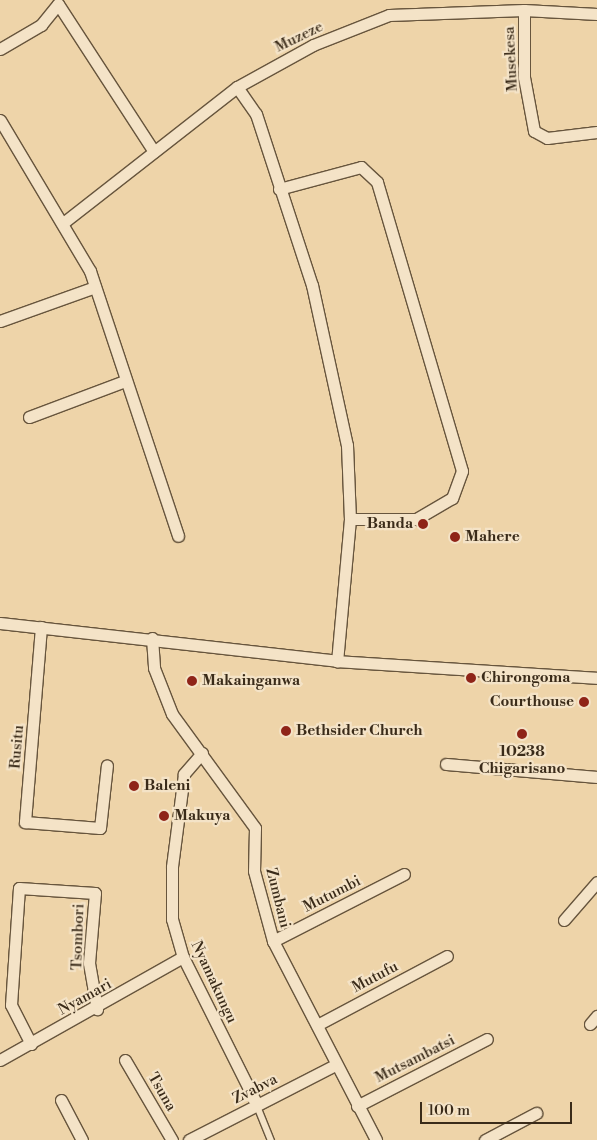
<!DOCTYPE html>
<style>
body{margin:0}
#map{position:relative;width:597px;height:1140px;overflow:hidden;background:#eed4a9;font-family:"Libre Bodoni",serif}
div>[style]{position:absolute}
.roads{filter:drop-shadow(1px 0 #67553d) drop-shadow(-1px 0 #67553d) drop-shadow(0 1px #67553d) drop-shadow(0 -1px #67553d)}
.service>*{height:5.5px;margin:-2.75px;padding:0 2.75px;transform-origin:2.75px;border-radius:2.75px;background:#f4e3c7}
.minor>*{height:11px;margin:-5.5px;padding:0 5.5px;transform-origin:5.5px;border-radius:5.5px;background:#f4e3c7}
.dots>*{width:14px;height:14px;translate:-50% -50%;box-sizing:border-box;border:2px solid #f4e3c7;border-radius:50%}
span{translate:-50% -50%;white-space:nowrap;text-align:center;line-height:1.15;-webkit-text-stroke:4.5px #f4e3c7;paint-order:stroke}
.street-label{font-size:15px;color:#3a2b19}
.poi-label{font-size:15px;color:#3a2b19;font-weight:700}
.right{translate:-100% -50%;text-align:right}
.left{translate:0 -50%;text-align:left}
.scale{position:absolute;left:420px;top:1102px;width:152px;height:22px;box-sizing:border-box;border:2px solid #3a2b19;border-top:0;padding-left:6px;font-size:15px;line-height:18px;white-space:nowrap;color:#3a2b19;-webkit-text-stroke:4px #f4e3c7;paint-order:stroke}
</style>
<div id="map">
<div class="roads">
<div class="service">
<i style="left:257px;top:1105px;width:38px;rotate:68deg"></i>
</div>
<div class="minor">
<i style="left:524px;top:10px;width:67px;rotate:90deg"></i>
<i style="left:524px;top:77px;width:55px;rotate:79.5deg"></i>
<i style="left:534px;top:131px;width:15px;rotate:28deg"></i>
<i style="left:547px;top:138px;width:50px;rotate:-6.8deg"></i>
<i style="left:0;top:49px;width:48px;rotate:-30.3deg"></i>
<i style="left:41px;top:25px;width:27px;rotate:-51deg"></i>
<i style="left:58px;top:4px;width:176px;rotate:57deg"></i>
<i style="left:237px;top:87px;width:33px;rotate:55deg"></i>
<i style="left:256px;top:114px;width:180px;rotate:71.9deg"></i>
<i style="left:312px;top:285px;width:164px;rotate:77.7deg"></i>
<i style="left:347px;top:445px;width:74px;rotate:87.7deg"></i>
<i style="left:350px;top:519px;width:143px;rotate:95.2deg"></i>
<i style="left:0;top:120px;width:176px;rotate:59.2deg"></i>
<i style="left:90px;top:271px;width:279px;rotate:71.6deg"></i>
<i style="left:279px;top:189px;width:85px;rotate:-15deg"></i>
<i style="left:361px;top:167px;width:22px;rotate:43deg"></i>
<i style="left:377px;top:182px;width:301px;rotate:73.6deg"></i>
<i style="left:462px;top:471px;width:29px;rotate:110deg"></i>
<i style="left:452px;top:498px;width:42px;rotate:149.7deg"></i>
<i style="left:416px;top:519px;width:66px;rotate:180deg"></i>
<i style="left:63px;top:223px;width:221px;rotate:-38deg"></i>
<i style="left:237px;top:87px;width:87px;rotate:-28.9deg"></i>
<i style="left:313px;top:45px;width:82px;rotate:-21.5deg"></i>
<i style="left:389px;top:15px;width:135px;rotate:-2.1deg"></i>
<i style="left:524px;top:10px;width:73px;rotate:3.1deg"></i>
<i style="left:0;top:321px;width:101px;rotate:-19.7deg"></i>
<i style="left:29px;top:417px;width:103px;rotate:-20.6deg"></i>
<i style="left:0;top:623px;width:339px;rotate:6.4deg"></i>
<i style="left:337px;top:661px;width:261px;rotate:3.7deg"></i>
<i style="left:41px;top:627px;width:196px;rotate:94.7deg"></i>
<i style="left:25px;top:822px;width:75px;rotate:4.6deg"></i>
<i style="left:100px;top:828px;width:63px;rotate:-83.7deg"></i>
<i style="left:152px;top:638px;width:30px;rotate:86deg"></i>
<i style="left:154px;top:668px;width:49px;rotate:68.6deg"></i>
<i style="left:172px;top:714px;width:141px;rotate:53.9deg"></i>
<i style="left:255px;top:828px;width:43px;rotate:91.3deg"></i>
<i style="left:254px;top:871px;width:73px;rotate:74.8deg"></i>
<i style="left:273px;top:941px;width:224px;rotate:62.6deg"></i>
<i style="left:202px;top:753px;width:28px;rotate:131deg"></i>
<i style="left:184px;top:774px;width:94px;rotate:97.4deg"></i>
<i style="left:172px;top:867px;width:52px;rotate:90deg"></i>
<i style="left:172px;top:919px;width:40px;rotate:74deg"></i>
<i style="left:183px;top:957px;width:165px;rotate:63.4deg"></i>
<i style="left:446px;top:764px;width:152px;rotate:4.9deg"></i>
<i style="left:564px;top:920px;width:50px;rotate:-49deg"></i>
<i style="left:273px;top:941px;width:147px;rotate:-27.1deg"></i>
<i style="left:590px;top:1024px;width:11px;rotate:-49deg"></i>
<i style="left:317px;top:1025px;width:147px;rotate:-28deg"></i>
<i style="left:31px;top:1044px;width:44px;rotate:-117.1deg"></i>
<i style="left:11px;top:1005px;width:117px;rotate:-86.1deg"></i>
<i style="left:19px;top:888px;width:76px;rotate:3.8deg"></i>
<i style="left:95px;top:893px;width:70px;rotate:94.9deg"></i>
<i style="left:89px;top:963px;width:47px;rotate:80.1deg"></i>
<i style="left:0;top:1060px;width:210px;rotate:-29.4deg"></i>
<i style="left:125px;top:1060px;width:93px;rotate:59.6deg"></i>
<i style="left:61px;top:1100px;width:45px;rotate:62.3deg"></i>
<i style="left:357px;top:1106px;width:146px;rotate:-27.3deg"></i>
<i style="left:189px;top:1140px;width:164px;rotate:-27.2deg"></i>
<i style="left:485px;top:1140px;width:58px;rotate:-27.9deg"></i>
</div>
</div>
<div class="dots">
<i style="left:423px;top:524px;background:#8f2418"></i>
<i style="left:455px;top:537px;background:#8f2418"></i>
<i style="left:471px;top:678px;background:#8f2418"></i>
<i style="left:192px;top:681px;background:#8f2418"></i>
<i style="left:584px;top:702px;background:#8f2418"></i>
<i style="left:286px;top:731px;background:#8f2418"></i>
<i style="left:522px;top:734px;background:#8f2418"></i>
<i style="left:134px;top:786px;background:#8f2418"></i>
<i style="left:164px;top:816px;background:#8f2418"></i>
</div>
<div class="street-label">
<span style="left:299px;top:37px;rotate:-26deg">Muzeze</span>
<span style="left:511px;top:59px;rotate:-93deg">Musekesa</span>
<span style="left:17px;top:747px;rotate:-85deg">Rusitu</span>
<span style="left:332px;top:894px;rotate:-27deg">Mutumbi</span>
<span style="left:278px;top:898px;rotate:76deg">Zumbani</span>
<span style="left:78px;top:937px;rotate:-88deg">Tsombori</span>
<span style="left:375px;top:977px;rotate:-28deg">Mutufu</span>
<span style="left:214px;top:982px;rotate:65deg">Nyamakungu</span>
<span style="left:85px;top:997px;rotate:-29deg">Nyamari</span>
<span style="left:415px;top:1059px;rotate:-27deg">Mutsambatsi</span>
<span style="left:255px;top:1089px;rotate:-27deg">Zvabva</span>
<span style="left:162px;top:1092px;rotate:60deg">Tsuna</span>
</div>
<div class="poi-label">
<span class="right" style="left:413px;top:524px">Banda</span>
<span class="left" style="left:465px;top:537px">Mahere</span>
<span class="left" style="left:481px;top:678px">Chirongoma</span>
<span class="left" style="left:202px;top:681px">Makainganwa</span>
<span class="right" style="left:574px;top:702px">Courthouse</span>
<span class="left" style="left:296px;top:731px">Bethsider Church</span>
<span style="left:522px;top:760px">10238<br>Chigarisano</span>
<span class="left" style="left:144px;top:786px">Baleni</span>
<span class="left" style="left:174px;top:816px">Makuya</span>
</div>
<div class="scale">100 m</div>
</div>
